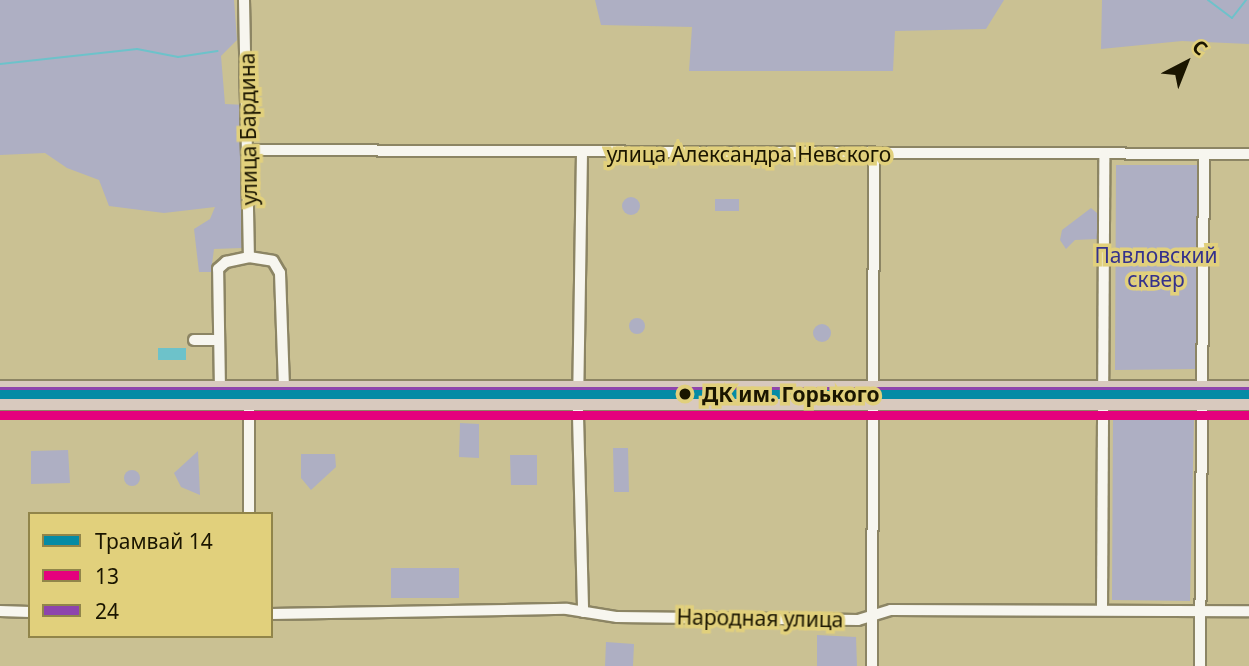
<!DOCTYPE html>
<meta charset="utf-8">
<style>
body{margin:0}
#map{position:relative;width:1249px;height:666px;overflow:hidden;background:#cac193;font-family:"Noto Sans",sans-serif}
div>[style]{position:absolute}
.green>*{inset:0;background:#aeafc3}
.round{border-radius:50%}
.water>*{inset:0;background:#6dc2ca}
.stream>*{height:2px;margin:-1px;padding:0 1px;transform-origin:1px;border-radius:1px;background:#6dc2ca}
.roads{filter:drop-shadow(2px 0 #8c8564) drop-shadow(-2px 0 #8c8564) drop-shadow(0 2px #8c8564) drop-shadow(0 -2px #8c8564)}
.minor>*{height:10px;margin:-5px;padding:0 5px;transform-origin:5px;border-radius:5px;background:#f7f6ef}
.highway>*{height:14px;margin:-7px;padding:0 7px;transform-origin:7px;border-radius:7px;background:#d8c9be}
.bus-1>*{height:9px;margin:-4.5px;padding:0 4.5px;transform-origin:4.5px;border-radius:4.5px;background:#e5007d}
.bus-2>*{height:9px;margin:-4.5px;padding:0 4.5px;transform-origin:4.5px;border-radius:4.5px;background:#8e44ad}
.tram-1>*{height:9px;margin:-4.5px;padding:0 4.5px;transform-origin:4.5px;border-radius:4.5px;background:#058ba5}
.dots>*{width:19px;height:19px;translate:-50% -50%;box-sizing:border-box;border:4px solid #e1d07c;border-radius:50%}
span{translate:-50% -50%;white-space:nowrap;text-align:center;line-height:1.15;-webkit-text-stroke:7px #e1d07c;paint-order:stroke}
.street-label{font-size:21px;color:#1a1500}
.park-label{font-size:21px;color:#34318c}
.stop-label{font-size:21px;color:#1a1500;font-weight:700}
.left{translate:0 -50%;text-align:left}
.legend{position:absolute;left:28px;top:512px;width:245px;height:126px;box-sizing:border-box;background:#e1d07c;border:2px solid #91854a;margin:0;padding:9px 12px;list-style:none;font-size:21px;color:#1a1500}
.legend li{display:flex;align-items:center;gap:14px;height:35px}
.legend b{width:35px;border:2px solid #91854a}
.north{position:absolute;left:1151px;top:28px;width:70px;height:70px;-webkit-text-stroke:5px #e1d07c;paint-order:stroke;rotate:42deg;font-size:19px;font-weight:700;line-height:28px;text-align:center;color:#1a1500}
.north::after{content:'';display:block;margin:auto;width:24px;height:32px;background:#1a1500;clip-path:polygon(50% 0,100% 100%,50% 72%,0 100%)}
</style>
<div id="map">
<div class="green">
<i style="clip-path:polygon(0 0,234px 0,237px 40px,221px 56px,225px 104px,246px 105px,242px 248px,214px 249px,211px 272px,199px 272px,194px 229px,210px 219px,215px 207px,164px 213px,109px 206px,99px 180px,67px 168px,45px 153px,0 155px)"></i>
<i style="clip-path:polygon(595px 0,1004px 0,986px 29px,895px 31px,893px 71px,689px 71px,692px 27px,601px 25px)"></i>
<i style="clip-path:polygon(1102px 0,1249px 0,1249px 44px,1182px 41px,1101px 49px)"></i>
<i style="clip-path:polygon(1116px 165px,1197px 165px,1197px 369px,1115px 370px)"></i>
<i class="round" style="left:622px;top:197px;width:18px;height:18px"></i>
<i style="clip-path:polygon(715px 199px,739px 199px,739px 211px,715px 211px)"></i>
<i style="clip-path:polygon(1091px 208px,1097px 213px,1097px 239px,1075px 240px,1066px 249px,1060px 240px,1062px 230px)"></i>
<i class="round" style="left:629px;top:318px;width:16px;height:16px"></i>
<i class="round" style="left:813px;top:324px;width:18px;height:18px"></i>
<i style="clip-path:polygon(1113px 418px,1194px 420px,1190px 601px,1112px 600px)"></i>
<i style="clip-path:polygon(460px 423px,479px 424px,479px 458px,459px 457px)"></i>
<i style="clip-path:polygon(613px 448px,628px 448px,629px 492px,614px 492px)"></i>
<i style="clip-path:polygon(68px 450px,70px 483px,31px 484px,31px 451px)"></i>
<i style="clip-path:polygon(198px 451px,200px 495px,181px 487px,174px 473px)"></i>
<i style="clip-path:polygon(301px 454px,335px 454px,336px 467px,311px 490px,301px 478px)"></i>
<i style="clip-path:polygon(510px 455px,537px 455px,537px 485px,511px 485px)"></i>
<i class="round" style="left:124px;top:470px;width:16px;height:16px"></i>
<i style="clip-path:polygon(391px 568px,459px 568px,459px 598px,391px 598px)"></i>
<i style="clip-path:polygon(817px 635px,856px 637px,857px 666px,817px 666px)"></i>
<i style="clip-path:polygon(606px 642px,634px 644px,633px 666px,605px 666px)"></i>
</div>
<div class="water">
<i style="clip-path:polygon(158px 348px,186px 348px,186px 360px,158px 360px)"></i>
</div>
<div class="stream">
<i style="left:1208px;top:0;width:30px;rotate:37deg"></i>
<i style="left:1232px;top:18px;width:23px;rotate:-52deg"></i>
<i style="left:0;top:64px;width:138px;rotate:-6.2deg"></i>
<i style="left:137px;top:49px;width:42px;rotate:11deg"></i>
<i style="left:178px;top:57px;width:40px;rotate:-8.5deg"></i>
</div>
<div class="roads">
<div class="minor">
<i style="left:244px;top:0;width:257px;rotate:88.9deg"></i>
<i style="left:249px;top:257px;width:24px;rotate:9deg"></i>
<i style="left:273px;top:261px;width:14px;rotate:60deg"></i>
<i style="left:280px;top:273px;width:116px;rotate:88deg"></i>
<i style="left:250px;top:150px;width:999px;rotate:0.23deg"></i>
<i style="left:582px;top:153px;width:263px;rotate:90.9deg"></i>
<i style="left:578px;top:416px;width:196px;rotate:88.5deg"></i>
<i style="left:194px;top:340px;width:24px"></i>
<i style="left:220px;top:390px;width:121px;rotate:-90.9deg"></i>
<i style="left:218px;top:269px;width:11px;rotate:-41deg"></i>
<i style="left:226px;top:262px;width:24px;rotate:-12deg"></i>
<i style="left:249px;top:398px;width:116px;rotate:90deg"></i>
<i style="left:1102px;top:610px;width:457px;rotate:-89.7deg"></i>
<i style="left:0;top:611px;width:30px;rotate:2deg"></i>
<i style="left:271px;top:614px;width:296px;rotate:-1deg"></i>
<i style="left:567px;top:609px;width:51px;rotate:9.1deg"></i>
<i style="left:617px;top:617px;width:241px;rotate:0.7deg"></i>
<i style="left:858px;top:620px;width:34px;rotate:-17deg"></i>
<i style="left:891px;top:610px;width:358px;rotate:0.2deg"></i>
<i style="left:872px;top:666px;width:511px;rotate:-89.78deg"></i>
<i style="left:1200px;top:666px;width:512px;rotate:-89.55deg"></i>
</div>
<div class="highway">
<i style="left:0;top:388px;width:1249px"></i>
<i style="left:0;top:403px;width:1249px"></i>
</div>
</div>
<div class="bus-1">
<i style="left:0;top:415px;width:1249px"></i>
</div>
<div class="bus-2">
<i style="left:0;top:391px;width:1249px"></i>
</div>
<div class="tram-1">
<i style="left:0;top:394px;width:1249px"></i>
</div>
<div class="dots">
<i style="left:685px;top:394px;background:#1a1500"></i>
</div>
<div class="street-label">
<span style="left:248px;top:129px;rotate:-91deg">улица Бардина</span>
<span style="left:749px;top:154px">улица Александра Невского</span>
<span style="left:760px;top:618px;rotate:1deg">Народная улица</span>
</div>
<div class="park-label">
<span style="left:1156px;top:267px">Павловский<br>сквер</span>
</div>
<div class="stop-label">
<span class="left" style="left:702px;top:394px">ДК им. Горького</span>
</div>
<ul class="legend">
<li><b style="height:9px;background:#058ba5"></b>Трамвай 14</li>
<li><b style="height:9px;background:#e5007d"></b>13</li>
<li><b style="height:9px;background:#8e44ad"></b>24</li>
</ul>
<div class="north">С</div>
</div>
